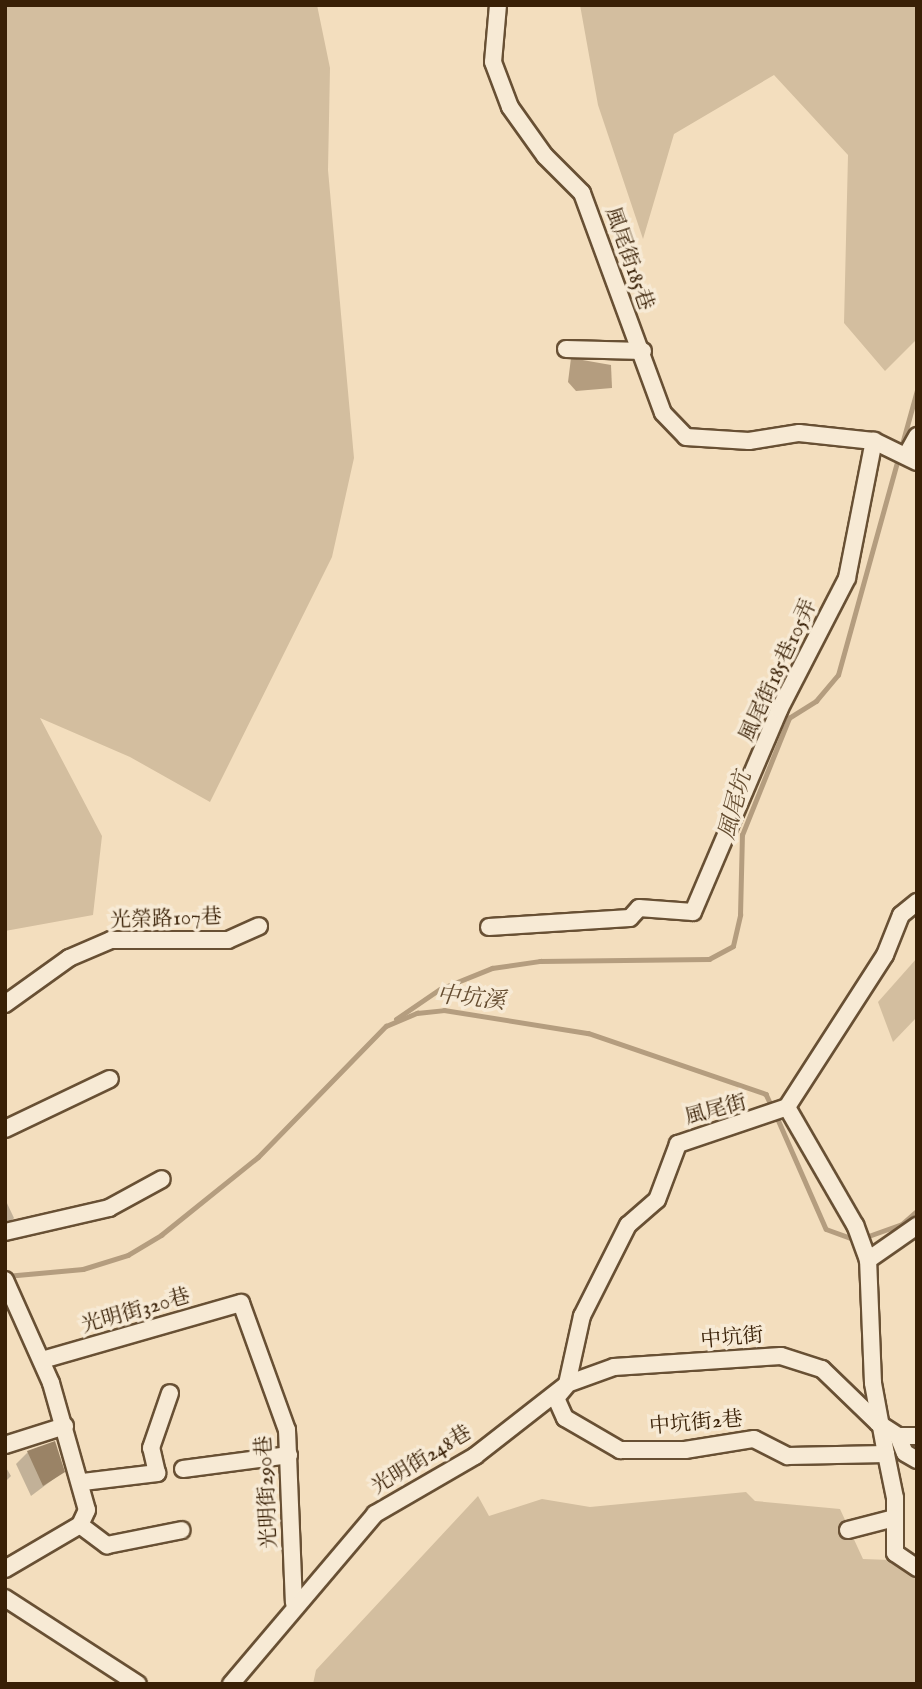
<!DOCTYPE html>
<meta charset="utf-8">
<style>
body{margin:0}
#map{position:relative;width:922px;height:1689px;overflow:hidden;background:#f3debe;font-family:"IM FELL English","Noto Serif TC",serif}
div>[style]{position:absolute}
.green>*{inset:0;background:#d3be9f}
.water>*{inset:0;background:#b49d7f}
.shadow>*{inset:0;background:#0003}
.stream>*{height:4.5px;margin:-2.25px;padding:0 2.25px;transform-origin:2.25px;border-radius:2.25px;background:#b49d7f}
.building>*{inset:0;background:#9a8366}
.roads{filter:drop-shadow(2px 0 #685034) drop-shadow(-2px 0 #685034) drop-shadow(0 2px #685034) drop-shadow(0 -2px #685034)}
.minor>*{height:16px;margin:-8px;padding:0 8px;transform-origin:8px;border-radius:8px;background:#f7ead5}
span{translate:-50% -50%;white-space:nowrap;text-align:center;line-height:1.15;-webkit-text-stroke:7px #f7ead5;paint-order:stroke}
.street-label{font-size:21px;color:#392006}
.water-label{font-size:23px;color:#644c30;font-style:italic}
.frame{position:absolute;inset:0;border:7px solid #392006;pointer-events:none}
</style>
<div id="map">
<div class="green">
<i style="clip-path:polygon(5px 5px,317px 5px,330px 68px,328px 170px,354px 458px,332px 557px,210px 802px,130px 757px,40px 718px,102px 836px,93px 915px,5px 931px)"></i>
<i style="clip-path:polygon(580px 5px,917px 5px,917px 339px,885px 371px,844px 323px,848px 155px,774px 75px,674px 134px,643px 239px,598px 105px)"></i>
<i style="clip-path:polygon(917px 958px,917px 1017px,893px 1042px,878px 1002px)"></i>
<i style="clip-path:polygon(746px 1492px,755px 1501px,840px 1509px,863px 1559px,917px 1561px,917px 1684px,313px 1684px,316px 1670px,478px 1496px,489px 1516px,542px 1499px,590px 1507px)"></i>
</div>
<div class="water">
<i style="clip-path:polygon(571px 358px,611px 365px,612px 388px,576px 391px,568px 382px)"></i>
</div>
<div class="shadow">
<i style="clip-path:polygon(5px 1199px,14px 1218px,5px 1227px)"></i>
<i style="clip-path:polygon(28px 1452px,63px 1472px,31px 1496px,16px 1464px)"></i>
<i style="clip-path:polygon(5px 1466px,11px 1476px,5px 1482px)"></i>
</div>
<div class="stream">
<i style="left:396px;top:1019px;width:53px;rotate:-34.3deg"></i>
<i style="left:440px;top:989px;width:56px;rotate:-22deg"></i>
<i style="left:492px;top:968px;width:49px;rotate:-8.3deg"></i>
<i style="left:540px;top:961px;width:169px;rotate:-0.7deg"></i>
<i style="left:709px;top:959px;width:27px;rotate:-28deg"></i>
<i style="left:733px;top:946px;width:32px;rotate:-77deg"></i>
<i style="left:740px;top:915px;width:80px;rotate:-88.6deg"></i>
<i style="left:742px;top:835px;width:126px;rotate:-68.1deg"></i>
<i style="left:789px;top:718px;width:32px;rotate:-32deg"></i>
<i style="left:816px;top:701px;width:34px;rotate:-50deg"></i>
<i style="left:838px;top:675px;width:296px;rotate:-74.5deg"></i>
<i style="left:776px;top:1115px;width:124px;rotate:66.3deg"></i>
<i style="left:826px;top:1229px;width:30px;rotate:20deg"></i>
<i style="left:863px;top:1238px;width:41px;rotate:-19.7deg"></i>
<i style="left:902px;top:1224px;width:20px;rotate:-41deg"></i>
<i style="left:6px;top:1276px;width:77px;rotate:-5.2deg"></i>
<i style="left:83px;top:1269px;width:47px;rotate:-17.3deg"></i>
<i style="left:128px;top:1255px;width:39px;rotate:-31deg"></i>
<i style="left:161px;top:1235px;width:124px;rotate:-38.8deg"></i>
<i style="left:258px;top:1157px;width:183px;rotate:-45.7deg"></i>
<i style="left:386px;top:1026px;width:34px;rotate:-23deg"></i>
<i style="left:417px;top:1013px;width:27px;rotate:-6deg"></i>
<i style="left:444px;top:1010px;width:146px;rotate:9.1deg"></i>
<i style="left:588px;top:1033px;width:188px;rotate:18.9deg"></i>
<i style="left:766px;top:1094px;width:14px;rotate:65deg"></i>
</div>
<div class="building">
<i style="clip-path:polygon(55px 1441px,65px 1472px,43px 1486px,27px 1451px)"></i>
</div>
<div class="roads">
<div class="minor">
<i style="left:498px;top:5px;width:57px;rotate:95deg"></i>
<i style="left:493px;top:62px;width:48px;rotate:69.3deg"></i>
<i style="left:510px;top:107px;width:60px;rotate:54.5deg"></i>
<i style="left:545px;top:156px;width:52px;rotate:45deg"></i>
<i style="left:582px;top:193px;width:234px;rotate:69.8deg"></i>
<i style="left:663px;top:413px;width:33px;rotate:46deg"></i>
<i style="left:686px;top:437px;width:63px;rotate:3.6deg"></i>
<i style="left:749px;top:441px;width:51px;rotate:-9.1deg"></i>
<i style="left:799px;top:433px;width:75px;rotate:6.1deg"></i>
<i style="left:874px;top:441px;width:48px;rotate:26deg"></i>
<i style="left:566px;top:349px;width:77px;rotate:1.5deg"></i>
<i style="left:906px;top:456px;width:23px;rotate:-61deg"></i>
<i style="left:489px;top:927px;width:141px;rotate:-3.7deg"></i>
<i style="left:630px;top:918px;width:13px;rotate:-48deg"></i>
<i style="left:639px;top:908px;width:54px;rotate:4.2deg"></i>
<i style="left:693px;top:912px;width:220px;rotate:-66.9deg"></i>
<i style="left:779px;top:710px;width:148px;rotate:-62.7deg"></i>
<i style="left:847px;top:578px;width:140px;rotate:-78.9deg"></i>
<i style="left:5px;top:1004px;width:79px;rotate:-35.7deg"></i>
<i style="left:69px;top:958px;width:46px;rotate:-23.2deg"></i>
<i style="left:111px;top:940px;width:117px"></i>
<i style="left:228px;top:940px;width:34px;rotate:-24deg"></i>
<i style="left:5px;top:1129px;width:116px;rotate:-25.5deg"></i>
<i style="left:5px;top:1232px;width:107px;rotate:-13deg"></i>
<i style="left:109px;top:1208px;width:60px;rotate:-28.7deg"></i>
<i style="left:868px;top:1260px;width:60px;rotate:-34.8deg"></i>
<i style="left:5px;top:1280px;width:113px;rotate:65.9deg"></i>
<i style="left:51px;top:1383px;width:132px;rotate:74.2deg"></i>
<i style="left:87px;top:1510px;width:17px;rotate:115deg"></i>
<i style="left:80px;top:1525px;width:87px;rotate:149.6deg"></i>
<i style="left:42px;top:1360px;width:207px;rotate:-16deg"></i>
<i style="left:241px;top:1303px;width:135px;rotate:70.1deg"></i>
<i style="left:287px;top:1430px;width:173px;rotate:87.7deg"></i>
<i style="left:567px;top:1384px;width:70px;rotate:-77.6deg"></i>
<i style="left:582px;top:1316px;width:102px;rotate:-63.2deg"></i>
<i style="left:628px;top:1225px;width:38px;rotate:-41deg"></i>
<i style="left:657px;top:1200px;width:60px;rotate:-69.4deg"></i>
<i style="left:678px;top:1144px;width:115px;rotate:-18.7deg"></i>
<i style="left:787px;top:1107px;width:181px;rotate:-57.2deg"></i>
<i style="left:885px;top:955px;width:43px;rotate:-68.2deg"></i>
<i style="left:901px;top:915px;width:21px;rotate:-39deg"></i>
<i style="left:566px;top:1386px;width:16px;rotate:130deg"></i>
<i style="left:556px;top:1398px;width:22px;rotate:66deg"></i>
<i style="left:565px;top:1418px;width:64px;rotate:30.2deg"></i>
<i style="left:620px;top:1450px;width:65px"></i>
<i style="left:685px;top:1450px;width:70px;rotate:-9.1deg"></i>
<i style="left:754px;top:1439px;width:38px;rotate:27deg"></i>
<i style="left:788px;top:1456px;width:98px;rotate:-1.2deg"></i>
<i style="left:886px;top:1454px;width:72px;rotate:-100.4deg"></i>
<i style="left:873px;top:1383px;width:123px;rotate:-92.3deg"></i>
<i style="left:868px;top:1260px;width:37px;rotate:-110deg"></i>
<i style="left:855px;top:1225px;width:136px;rotate:-120deg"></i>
<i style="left:898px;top:1436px;width:18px;rotate:68deg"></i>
<i style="left:905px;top:1453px;width:14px;rotate:30deg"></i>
<i style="left:5px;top:1445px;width:63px;rotate:-17.6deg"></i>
<i style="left:886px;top:1454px;width:45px;rotate:78.4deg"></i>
<i style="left:895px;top:1498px;width:55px;rotate:90deg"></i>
<i style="left:895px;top:1553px;width:27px;rotate:34deg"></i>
<i style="left:183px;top:1469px;width:107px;rotate:-7.5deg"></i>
<i style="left:83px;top:1482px;width:75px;rotate:-6.9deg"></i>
<i style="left:157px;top:1473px;width:26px;rotate:-103deg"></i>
<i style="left:151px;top:1448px;width:58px;rotate:-70.9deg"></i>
<i style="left:80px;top:1525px;width:34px;rotate:37deg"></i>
<i style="left:107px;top:1545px;width:76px;rotate:-11.3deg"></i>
<i style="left:848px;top:1530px;width:48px;rotate:-14.6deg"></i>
<i style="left:5px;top:1598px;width:158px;rotate:32.9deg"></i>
<i style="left:231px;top:1684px;width:223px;rotate:-49.7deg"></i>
<i style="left:375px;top:1514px;width:116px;rotate:-30.1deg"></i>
<i style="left:475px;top:1456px;width:117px;rotate:-38deg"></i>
<i style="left:567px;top:1384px;width:50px;rotate:-19.9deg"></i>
<i style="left:614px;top:1367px;width:167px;rotate:-3.8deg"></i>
<i style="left:781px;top:1356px;width:43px;rotate:17.6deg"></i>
<i style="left:822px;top:1369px;width:78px;rotate:44deg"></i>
<i style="left:878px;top:1423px;width:24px;rotate:33deg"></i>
<i style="left:898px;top:1436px;width:19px"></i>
</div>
</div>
<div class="street-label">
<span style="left:628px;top:259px;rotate:71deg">風尾街185巷</span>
<span style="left:779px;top:671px;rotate:-65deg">風尾街185巷105弄</span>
<span style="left:166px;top:920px;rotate:-2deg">光榮路107巷</span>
<span style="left:716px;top:1111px;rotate:-15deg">風尾街</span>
<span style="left:136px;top:1312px;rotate:-16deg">光明街320巷</span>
<span style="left:732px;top:1339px;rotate:-5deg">中坑街</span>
<span style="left:696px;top:1424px;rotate:-5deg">中坑街2巷</span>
<span style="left:422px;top:1461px;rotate:-31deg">光明街248巷</span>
<span style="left:268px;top:1492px;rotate:-93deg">光明街290巷</span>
</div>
<div class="water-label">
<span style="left:736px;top:806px;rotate:-75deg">風尾坑</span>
<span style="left:471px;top:999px;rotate:6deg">中坑溪</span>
</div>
<div class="frame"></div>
</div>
